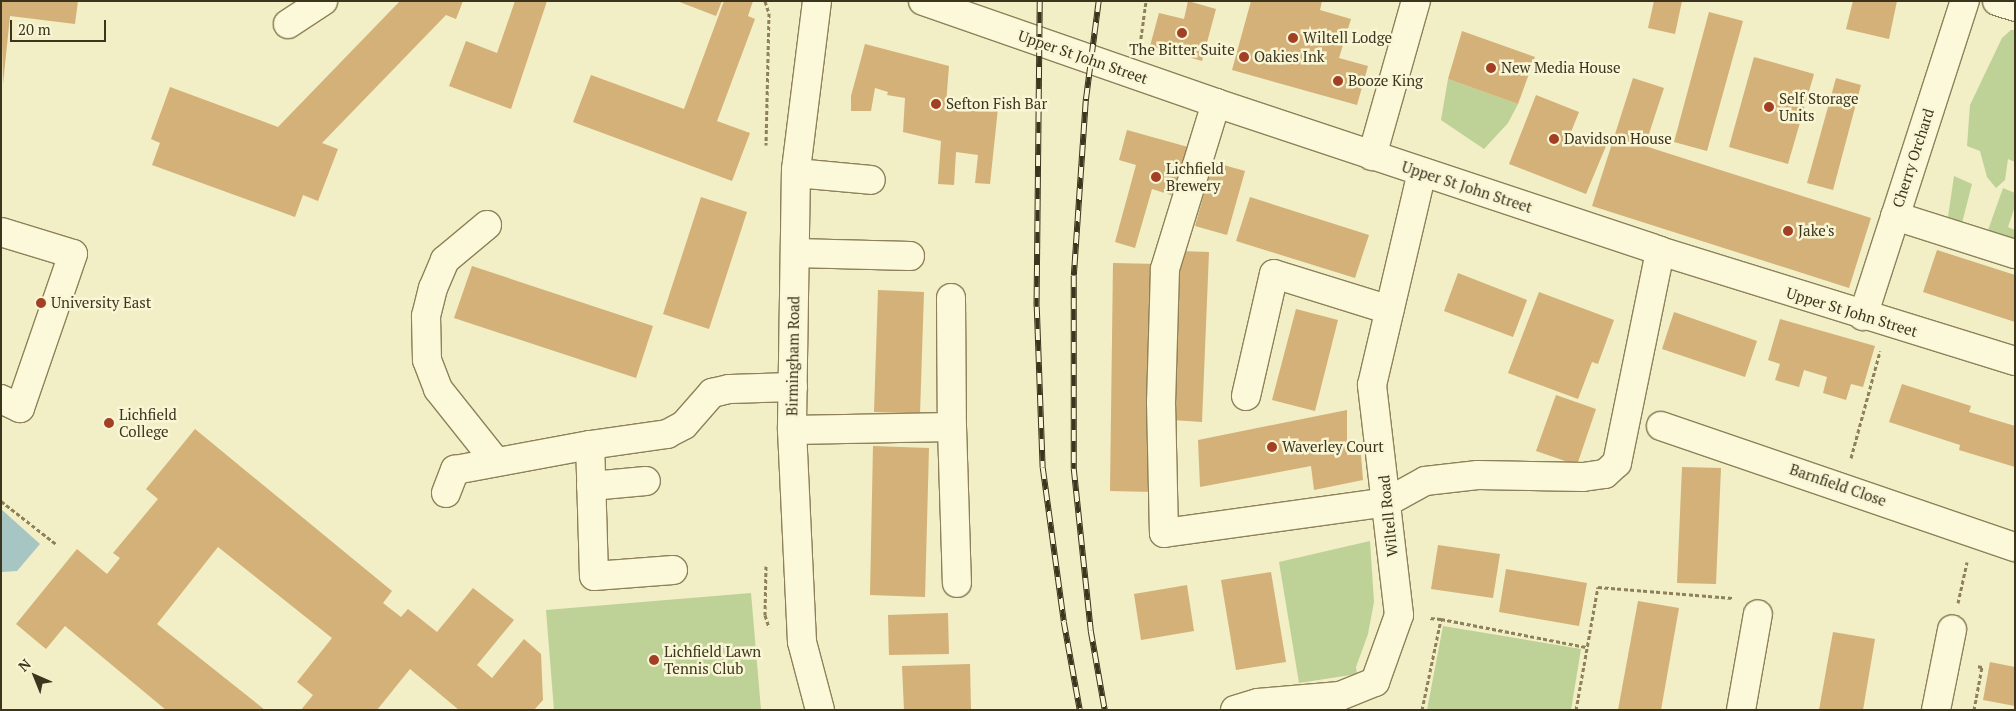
<!DOCTYPE html>
<style>
body{margin:0}
#map{position:relative;width:2016px;height:711px;overflow:hidden;background:#f2eec5;font-family:"PT Serif",serif}
div>[style]{position:absolute}
.green>*{inset:0;background:#bed197}
.water>*{inset:0;background:#a7c5c2}
.building>*{inset:0;background:#d3b178}
.path>*{height:3px;margin-top:-1.5px;transform-origin:0;background:repeating-linear-gradient(90deg,#8e8159 0 4px,transparent 0 6.5px)}
.roads{filter:drop-shadow(1px 0 #8e8159) drop-shadow(-1px 0 #8e8159) drop-shadow(0 1px #8e8159) drop-shadow(0 -1px #8e8159)}
.minor>*{height:28px;margin:-14px;padding:0 14px;transform-origin:14px;border-radius:14px;background:#fbf9d9}
.rail>*{height:5.5px;margin-top:-2.75px;transform-origin:0;background:repeating-linear-gradient(90deg,#f8f6d5 0 11px,#3d341e 0 22px);box-sizing:border-box;border-block:1px solid #3d341e}
.dots>*{width:14px;height:14px;translate:-50% -50%;box-sizing:border-box;border:2px solid #f8f6d5;border-radius:50%}
span{translate:-50% -50%;white-space:nowrap;text-align:center;line-height:1.15;-webkit-text-stroke:5px #f8f6d5;paint-order:stroke}
.poi-label{font-size:15px;color:#3d341e}
.left{translate:0 -50%;text-align:left}
.street-label{font-size:15px;color:#3d341e}
.frame{position:absolute;inset:0;border:2px solid #3d341e;pointer-events:none}
.north{position:absolute;left:10px;top:651px;width:50px;height:50px;-webkit-text-stroke:4px #f8f6d5;paint-order:stroke;rotate:316deg;font-size:14px;font-weight:700;line-height:20px;text-align:center;color:#3d341e}
.north::after{content:'';display:block;margin:auto;width:18px;height:22px;background:#3d341e;clip-path:polygon(50% 0,100% 100%,50% 72%,0 100%)}
.scale{position:absolute;left:10px;top:20px;width:96px;height:22px;box-sizing:border-box;border:2px solid #3d341e;border-top:0;padding-left:6px;font-size:15px;line-height:18px;white-space:nowrap;color:#3d341e;-webkit-text-stroke:4px #f8f6d5;paint-order:stroke}
</style>
<div id="map">
<div class="green">
<i style="clip-path:polygon(2011px 30px,2015px 30px,2015px 162px,2008px 159px,2005px 180px,1996px 188px,1987px 177px,1980px 151px,1967px 146px,1970px 105px,2002px 38px)"></i>
<i style="clip-path:polygon(1448px 79px,1518px 104px,1508px 123px,1484px 149px,1441px 120px)"></i>
<i style="clip-path:polygon(1954px 176px,1972px 184px,1962px 223px,1948px 217px)"></i>
<i style="clip-path:polygon(2003px 188px,2015px 193px,2015px 206px,2008px 227px,2015px 230px,2015px 244px,1987px 233px)"></i>
<i style="clip-path:polygon(1370px 541px,1374px 602px,1368px 634px,1356px 667px,1357px 674px,1299px 683px,1279px 562px)"></i>
<i style="clip-path:polygon(751px 593px,761px 710px,554px 710px,546px 610px)"></i>
<i style="clip-path:polygon(1443px 626px,1581px 649px,1571px 710px,1427px 710px)"></i>
</div>
<div class="water">
<i style="clip-path:polygon(1px 509px,40px 544px,17px 571px,1px 572px)"></i>
</div>
<div class="building">
<i style="clip-path:polygon(1px 1px,78px 1px,75px 24px,10px 16px,3px 84px)"></i>
<i style="clip-path:polygon(400px 1px,463px 1px,456px 19px,446px 15px,322px 143px,338px 149px,318px 201px,303px 195px,295px 217px,152px 165px,160px 143px,151px 139px,170px 87px,278px 127px)"></i>
<i style="clip-path:polygon(515px 1px,547px 1px,511px 109px,449px 86px,466px 41px,497px 53px)"></i>
<i style="clip-path:polygon(677px 1px,722px 1px,716px 16px)"></i>
<i style="clip-path:polygon(724px 1px,753px 1px,748px 16px,755px 19px,717px 121px,750px 133px,732px 181px,573px 122px,591px 75px,684px 109px)"></i>
<i style="clip-path:polygon(1188px 1px,1216px 9px,1202px 61px,1150px 46px,1159px 13px,1184px 19px)"></i>
<i style="clip-path:polygon(1251px 1px,1322px 1px,1320px 10px,1351px 19px,1339px 58px,1368px 66px,1357px 105px,1232px 70px)"></i>
<i style="clip-path:polygon(1654px 1px,1682px 1px,1675px 34px,1648px 28px)"></i>
<i style="clip-path:polygon(1853px 1px,1897px 1px,1889px 39px,1846px 29px)"></i>
<i style="clip-path:polygon(1709px 12px,1743px 21px,1707px 151px,1674px 142px)"></i>
<i style="clip-path:polygon(1462px 31px,1535px 57px,1518px 104px,1448px 79px)"></i>
<i style="clip-path:polygon(865px 44px,949px 66px,946px 104px,998px 108px,990px 184px,975px 183px,978px 155px,956px 152px,954px 185px,938px 184px,941px 141px,903px 132px,905px 98px,887px 95px,888px 92px,875px 88px,871px 111px,851px 111px,851px 96px)"></i>
<i style="clip-path:polygon(1754px 57px,1814px 74px,1788px 164px,1729px 147px)"></i>
<i style="clip-path:polygon(1633px 78px,1664px 88px,1645px 146px,1871px 218px,1849px 288px,1592px 206px)"></i>
<i style="clip-path:polygon(1836px 78px,1861px 85px,1833px 190px,1807px 183px)"></i>
<i style="clip-path:polygon(1536px 95px,1579px 112px,1571px 132px,1606px 146px,1586px 194px,1509px 164px)"></i>
<i style="clip-path:polygon(1127px 130px,1188px 147px,1174px 196px,1152px 189px,1135px 248px,1115px 242px,1136px 165px,1119px 160px)"></i>
<i style="clip-path:polygon(1213px 162px,1245px 171px,1227px 235px,1195px 226px)"></i>
<i style="clip-path:polygon(701px 197px,747px 212px,709px 329px,663px 314px)"></i>
<i style="clip-path:polygon(1250px 197px,1369px 235px,1355px 278px,1236px 241px)"></i>
<i style="clip-path:polygon(1937px 250px,2015px 275px,2015px 322px,1923px 292px)"></i>
<i style="clip-path:polygon(1179px 251px,1209px 252px,1202px 422px,1172px 420px)"></i>
<i style="clip-path:polygon(1113px 263px,1157px 264px,1154px 492px,1110px 491px)"></i>
<i style="clip-path:polygon(472px 266px,653px 326px,636px 378px,454px 318px)"></i>
<i style="clip-path:polygon(1458px 273px,1527px 300px,1513px 337px,1444px 311px)"></i>
<i style="clip-path:polygon(878px 290px,924px 292px,920px 414px,874px 412px)"></i>
<i style="clip-path:polygon(1539px 292px,1614px 320px,1598px 364px,1592px 362px,1578px 399px,1508px 373px)"></i>
<i style="clip-path:polygon(1296px 309px,1338px 320px,1315px 411px,1272px 400px)"></i>
<i style="clip-path:polygon(1674px 312px,1757px 341px,1745px 377px,1662px 349px)"></i>
<i style="clip-path:polygon(1780px 319px,1875px 346px,1863px 387px,1851px 384px,1846px 400px,1823px 393px,1827px 377px,1804px 370px,1799px 387px,1775px 380px,1780px 364px,1768px 360px)"></i>
<i style="clip-path:polygon(1902px 384px,1971px 406px,1969px 412px,2015px 426px,2015px 467px,1959px 450px,1960px 445px,1889px 422px)"></i>
<i style="clip-path:polygon(1556px 395px,1596px 409px,1577px 465px,1536px 451px)"></i>
<i style="clip-path:polygon(1347px 410px,1347px 455px,1361px 455px,1363px 480px,1314px 490px,1311px 466px,1200px 487px,1198px 440px)"></i>
<i style="clip-path:polygon(195px 429px,392px 591px,383px 603px,401px 617px,408px 609px,437px 632px,473px 588px,514px 620px,477px 665px,492px 678px,524px 639px,541px 654px,543px 700px,534px 710px,459px 710px,410px 669px,377px 710px,301px 710px,313px 695px,297px 682px,332px 638px,218px 547px,157px 624px,265px 710px,166px 710px,65px 626px,46px 649px,16px 624px,77px 549px,107px 574px,120px 558px,113px 553px,158px 499px,146px 489px)"></i>
<i style="clip-path:polygon(873px 446px,929px 448px,925px 597px,870px 595px)"></i>
<i style="clip-path:polygon(1682px 467px,1721px 468px,1716px 584px,1677px 583px)"></i>
<i style="clip-path:polygon(1438px 545px,1500px 554px,1493px 598px,1431px 589px)"></i>
<i style="clip-path:polygon(1506px 569px,1587px 583px,1579px 626px,1499px 612px)"></i>
<i style="clip-path:polygon(1271px 572px,1286px 662px,1236px 670px,1221px 580px)"></i>
<i style="clip-path:polygon(1187px 585px,1194px 631px,1141px 640px,1134px 594px)"></i>
<i style="clip-path:polygon(1638px 601px,1679px 608px,1661px 710px,1618px 710px)"></i>
<i style="clip-path:polygon(948px 613px,949px 654px,889px 655px,888px 615px)"></i>
<i style="clip-path:polygon(1833px 632px,1875px 639px,1863px 710px,1819px 710px)"></i>
<i style="clip-path:polygon(1990px 662px,2015px 667px,2015px 706px,1983px 700px)"></i>
<i style="clip-path:polygon(970px 664px,971px 710px,904px 710px,902px 666px)"></i>
</div>
<div class="path">
<i style="left:765px;top:1px;width:13px;rotate:72deg"></i>
<i style="left:769px;top:13px;width:132px;rotate:91.3deg"></i>
<i style="left:1140px;top:45px;width:44px;rotate:-82.2deg"></i>
<i style="left:1851px;top:458px;width:111px;rotate:-74.8deg"></i>
<i style="left:1px;top:501px;width:70px;rotate:38deg"></i>
<i style="left:766px;top:566px;width:49px;rotate:91.2deg"></i>
<i style="left:765px;top:615px;width:13px;rotate:72deg"></i>
<i style="left:1958px;top:603px;width:42px;rotate:-77.6deg"></i>
<i style="left:1441px;top:619px;width:149px;rotate:10.9deg"></i>
<i style="left:1422px;top:710px;width:93px;rotate:-78.2deg"></i>
<i style="left:1441px;top:619px;width:12px;rotate:-175deg"></i>
<i style="left:1576px;top:710px;width:125px;rotate:-79.9deg"></i>
<i style="left:1598px;top:587px;width:135px;rotate:4.7deg"></i>
<i style="left:1974px;top:710px;width:44px;rotate:-79.5deg"></i>
<i style="left:1982px;top:667px;width:6px;rotate:-171deg"></i>
</div>
<div class="roads">
<div class="minor">
<i style="left:817px;top:1px;width:169px;rotate:97.1deg"></i>
<i style="left:796px;top:169px;width:261px;rotate:90.9deg"></i>
<i style="left:792px;top:430px;width:212px;rotate:87.3deg"></i>
<i style="left:802px;top:642px;width:70px;rotate:75.2deg"></i>
<i style="left:923px;top:1px;width:310px;rotate:19.2deg"></i>
<i style="left:1216px;top:103px;width:468px;rotate:18.4deg"></i>
<i style="left:1660px;top:251px;width:372px;rotate:17.2deg"></i>
<i style="left:1997px;top:1px;width:19px;rotate:18deg"></i>
<i style="left:288px;top:24px;width:42px;rotate:-33.3deg"></i>
<i style="left:1216px;top:103px;width:174px;rotate:107.1deg"></i>
<i style="left:1165px;top:269px;width:133px;rotate:91.7deg"></i>
<i style="left:1161px;top:402px;width:131px;rotate:88.7deg"></i>
<i style="left:1164px;top:533px;width:225px;rotate:-7.9deg"></i>
<i style="left:1387px;top:502px;width:43px;rotate:-28.9deg"></i>
<i style="left:1425px;top:481px;width:53px;rotate:-6.5deg"></i>
<i style="left:1478px;top:475px;width:105px;rotate:1.1deg"></i>
<i style="left:1583px;top:477px;width:22px;rotate:-8deg"></i>
<i style="left:1605px;top:474px;width:16px;rotate:-43deg"></i>
<i style="left:1617px;top:463px;width:216px;rotate:-78.5deg"></i>
<i style="left:1372px;top:156px;width:161px;rotate:-74.2deg"></i>
<i style="left:796px;top:173px;width:75px;rotate:5.3deg"></i>
<i style="left:1895px;top:216px;width:126px;rotate:17.6deg"></i>
<i style="left:487px;top:225px;width:55px;rotate:140.2deg"></i>
<i style="left:445px;top:260px;width:30px;rotate:113deg"></i>
<i style="left:433px;top:288px;width:29px;rotate:104deg"></i>
<i style="left:426px;top:316px;width:44px;rotate:88.7deg"></i>
<i style="left:427px;top:360px;width:31px;rotate:69deg"></i>
<i style="left:438px;top:389px;width:93px;rotate:51.5deg"></i>
<i style="left:1px;top:232px;width:75px;rotate:17deg"></i>
<i style="left:73px;top:254px;width:163px;rotate:109deg"></i>
<i style="left:20px;top:408px;width:21px;rotate:-155deg"></i>
<i style="left:795px;top:253px;width:115px;rotate:1.5deg"></i>
<i style="left:951px;top:298px;width:129px;rotate:89.6deg"></i>
<i style="left:1863px;top:316px;width:331px;rotate:-72.1deg"></i>
<i style="left:1246px;top:396px;width:125px;rotate:-77.1deg"></i>
<i style="left:1274px;top:274px;width:121px;rotate:17.2deg"></i>
<i style="left:1661px;top:426px;width:374px;rotate:18.9deg"></i>
<i style="left:792px;top:430px;width:160px;rotate:-1.1deg"></i>
<i style="left:952px;top:427px;width:156px;rotate:88.2deg"></i>
<i style="left:591px;top:486px;width:55px;rotate:-5.2deg"></i>
<i style="left:446px;top:493px;width:25px;rotate:-69deg"></i>
<i style="left:455px;top:470px;width:137px;rotate:-10.5deg"></i>
<i style="left:673px;top:570px;width:79px;rotate:175.7deg"></i>
<i style="left:594px;top:576px;width:131px;rotate:-91.7deg"></i>
<i style="left:590px;top:445px;width:78px;rotate:-8.1deg"></i>
<i style="left:667px;top:434px;width:19px;rotate:-28deg"></i>
<i style="left:684px;top:425px;width:43px;rotate:-48.8deg"></i>
<i style="left:712px;top:393px;width:17px;rotate:-13deg"></i>
<i style="left:729px;top:389px;width:64px;rotate:-1.8deg"></i>
<i style="left:1235px;top:710px;width:24px;rotate:-17deg"></i>
<i style="left:1258px;top:703px;width:82px;rotate:-4.9deg"></i>
<i style="left:1340px;top:696px;width:38px;rotate:-22deg"></i>
<i style="left:1375px;top:682px;width:71px;rotate:-70.3deg"></i>
<i style="left:1399px;top:615px;width:232px;rotate:-96.7deg"></i>
<i style="left:1372px;top:385px;width:219px;rotate:-76.8deg"></i>
<i style="left:1741px;top:710px;width:97px;rotate:-80deg"></i>
<i style="left:1936px;top:710px;width:82px;rotate:-78.7deg"></i>
</div>
</div>
<div class="rail">
<i style="left:1040px;top:1px;width:306px;rotate:90.6deg"></i>
<i style="left:1037px;top:307px;width:161px;rotate:87.9deg"></i>
<i style="left:1043px;top:468px;width:155px;rotate:82.2deg"></i>
<i style="left:1064px;top:622px;width:89px;rotate:79.7deg"></i>
<i style="left:1099px;top:1px;width:101px;rotate:97.4deg"></i>
<i style="left:1086px;top:101px;width:175px;rotate:93.9deg"></i>
<i style="left:1074px;top:276px;width:193px;rotate:90deg"></i>
<i style="left:1074px;top:469px;width:163px;rotate:84deg"></i>
<i style="left:1091px;top:631px;width:80px;rotate:80deg"></i>
</div>
<div class="dots">
<i style="left:1182px;top:33px;background:#a23f24"></i>
<i style="left:1293px;top:38px;background:#a23f24"></i>
<i style="left:1244px;top:57px;background:#a23f24"></i>
<i style="left:1491px;top:68px;background:#a23f24"></i>
<i style="left:1338px;top:81px;background:#a23f24"></i>
<i style="left:936px;top:104px;background:#a23f24"></i>
<i style="left:1769px;top:107px;background:#a23f24"></i>
<i style="left:1554px;top:139px;background:#a23f24"></i>
<i style="left:1156px;top:177px;background:#a23f24"></i>
<i style="left:1788px;top:231px;background:#a23f24"></i>
<i style="left:41px;top:303px;background:#a23f24"></i>
<i style="left:109px;top:423px;background:#a23f24"></i>
<i style="left:1272px;top:447px;background:#a23f24"></i>
<i style="left:654px;top:660px;background:#a23f24"></i>
</div>
<div class="poi-label">
<span class="left" style="left:1303px;top:38px">Wiltell Lodge</span>
<span style="left:1182px;top:50px">The Bitter Suite</span>
<span class="left" style="left:1254px;top:57px">Oakies Ink</span>
<span class="left" style="left:1501px;top:68px">New Media House</span>
<span class="left" style="left:1348px;top:81px">Booze King</span>
<span class="left" style="left:1779px;top:107px">Self Storage<br>Units</span>
<span class="left" style="left:946px;top:104px">Sefton Fish Bar</span>
<span class="left" style="left:1564px;top:139px">Davidson House</span>
<span class="left" style="left:1166px;top:177px">Lichfield<br>Brewery</span>
<span class="left" style="left:1798px;top:231px">Jake's</span>
<span class="left" style="left:51px;top:303px">University East</span>
<span class="left" style="left:119px;top:423px">Lichfield<br>College</span>
<span class="left" style="left:1282px;top:447px">Waverley Court</span>
<span class="left" style="left:664px;top:660px">Lichfield Lawn<br>Tennis Club</span>
</div>
<div class="street-label">
<span style="left:1083px;top:57px;rotate:19deg">Upper St John Street</span>
<span style="left:1913px;top:158px;rotate:-72deg">Cherry Orchard</span>
<span style="left:1467px;top:187px;rotate:18deg">Upper St John Street</span>
<span style="left:1852px;top:312px;rotate:17deg">Upper St John Street</span>
<span style="left:793px;top:356px;rotate:-89deg">Birmingham Road</span>
<span style="left:1838px;top:485px;rotate:19deg">Barnfield Close</span>
<span style="left:1388px;top:516px;rotate:-96deg">Wiltell Road</span>
</div>
<div class="frame"></div>
<div class="north">N</div>
<div class="scale">20 m</div>
</div>
